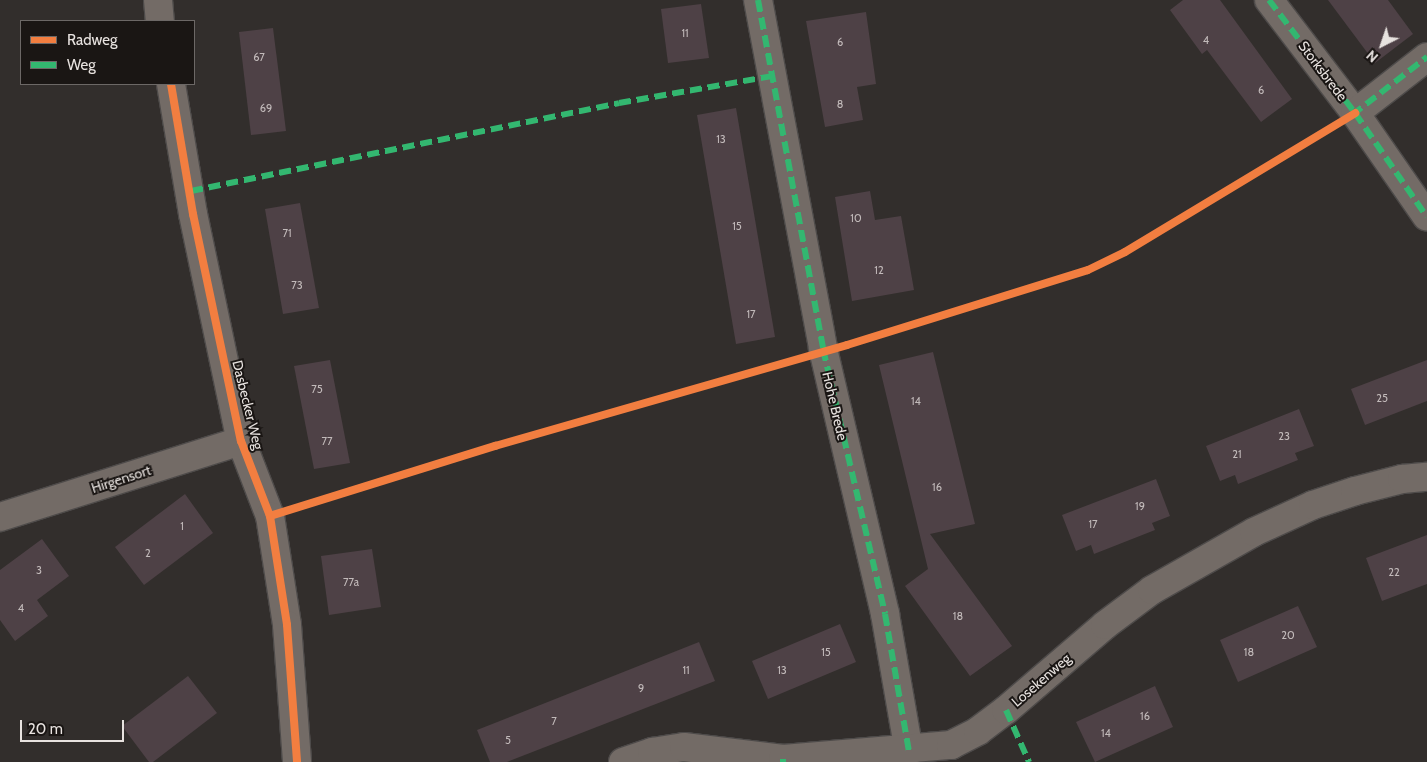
<!DOCTYPE html>
<style>
body{margin:0}
#map{position:relative;width:1427px;height:762px;overflow:hidden;background:#322e2c;font-family:Cabin,sans-serif}
div>[style]{position:absolute}
.building>*{inset:0;background:#4e4146}
.roads{filter:drop-shadow(1px 0 #4e4b4a) drop-shadow(-1px 0 #4e4b4a) drop-shadow(0 1px #4e4b4a) drop-shadow(0 -1px #4e4b4a)}
.minor>*{height:28px;margin:-14px;padding:0 14px;transform-origin:14px;border-radius:14px;background:#736b66}
.quiet>*{height:6px;margin-top:-3px;transform-origin:0;background:repeating-linear-gradient(90deg,#33b770 0 12px,transparent 0 18px)}
.cycleway>*{height:8px;margin:-4px;padding:0 4px;transform-origin:4px;border-radius:4px;background:#f27e40}
span{translate:-50% -50%;white-space:nowrap;text-align:center;line-height:1.15;-webkit-text-stroke:4px #1a1614;paint-order:stroke}
.number-label{font-size:11px;color:#c2baba}
.number-label span{-webkit-text-stroke-width:0}
.street-label{font-size:14px;color:#e8e3e0}
.legend{position:absolute;left:20px;top:20px;width:175px;height:65px;box-sizing:border-box;background:#1a1614;border:1px solid #6c6866;margin:0;padding:6px 9px;list-style:none;font-size:15px;color:#e8e3e0}
.legend li{display:flex;align-items:center;gap:10px;height:25px}
.legend b{width:25px;border:1px solid #6c6866}
.north{position:absolute;left:1357px;top:20px;width:50px;height:50px;-webkit-text-stroke:4px #1a1614;paint-order:stroke;rotate:221deg;font-size:14px;font-weight:700;line-height:20px;text-align:center;color:#e8e3e0}
.north::after{content:'';display:block;margin:auto;width:18px;height:22px;background:#e8e3e0;clip-path:polygon(50% 0,100% 100%,50% 72%,0 100%)}
.scale{position:absolute;left:20px;top:720px;width:104px;height:22px;box-sizing:border-box;border:2px solid #e8e3e0;border-top:0;padding-left:6px;font-size:15px;line-height:18px;white-space:nowrap;color:#e8e3e0;-webkit-text-stroke:4px #1a1614;paint-order:stroke}
</style>
<div id="map">
<div class="building">
<i style="clip-path:polygon(1183px 0,1220px 0,1292px 99px,1261px 122px,1207px 50px,1202px 54px,1170px 10px)"></i>
<i style="clip-path:polygon(1328px 0,1388px 0,1413px 34px,1375px 63px)"></i>
<i style="clip-path:polygon(701px 4px,709px 58px,668px 63px,661px 9px)"></i>
<i style="clip-path:polygon(866px 12px,876px 84px,857px 87px,863px 120px,825px 127px,806px 21px)"></i>
<i style="clip-path:polygon(273px 28px,286px 131px,251px 135px,239px 32px)"></i>
<i style="clip-path:polygon(736px 108px,775px 337px,736px 344px,697px 115px)"></i>
<i style="clip-path:polygon(870px 191px,875px 220px,901px 216px,914px 290px,852px 301px,835px 197px)"></i>
<i style="clip-path:polygon(300px 203px,319px 308px,283px 314px,265px 209px)"></i>
<i style="clip-path:polygon(933px 352px,975px 524px,930px 534px,1012px 646px,970px 676px,905px 586px,928px 569px,879px 365px)"></i>
<i style="clip-path:polygon(330px 360px,350px 463px,314px 469px,294px 366px)"></i>
<i style="clip-path:polygon(1427px 360px,1427px 401px,1365px 425px,1351px 389px)"></i>
<i style="clip-path:polygon(1299px 409px,1314px 446px,1295px 453px,1298px 460px,1238px 484px,1235px 475px,1220px 481px,1206px 446px)"></i>
<i style="clip-path:polygon(1156px 479px,1170px 516px,1152px 523px,1155px 530px,1094px 554px,1091px 545px,1076px 551px,1062px 515px)"></i>
<i style="clip-path:polygon(185px 494px,213px 533px,144px 585px,115px 547px)"></i>
<i style="clip-path:polygon(1427px 535px,1427px 584px,1382px 601px,1366px 558px)"></i>
<i style="clip-path:polygon(42px 539px,69px 576px,37px 600px,48px 616px,15px 641px,0 620px,0 570px)"></i>
<i style="clip-path:polygon(372px 549px,381px 607px,329px 615px,321px 556px)"></i>
<i style="clip-path:polygon(1298px 606px,1317px 647px,1238px 682px,1220px 640px)"></i>
<i style="clip-path:polygon(840px 624px,856px 662px,768px 699px,752px 661px)"></i>
<i style="clip-path:polygon(699px 642px,715px 681px,507px 762px,490px 762px,477px 730px)"></i>
<i style="clip-path:polygon(188px 676px,217px 713px,153px 762px,149px 762px,122px 726px)"></i>
<i style="clip-path:polygon(1155px 686px,1173px 727px,1095px 762px,1076px 722px)"></i>
</div>
<div class="roads">
<div class="minor">
<i style="left:158px;top:0;width:21px;rotate:85deg"></i>
<i style="left:758px;top:0;width:355px;rotate:79.4deg"></i>
<i style="left:823px;top:349px;width:272px;rotate:76.8deg"></i>
<i style="left:885px;top:614px;width:139px;rotate:80.1deg"></i>
<i style="left:1269px;top:0;width:142px;rotate:52.7deg"></i>
<i style="left:1355px;top:113px;width:126px;rotate:55.3deg"></i>
<i style="left:171px;top:84px;width:132px;rotate:80.4deg"></i>
<i style="left:193px;top:214px;width:232px;rotate:78.1deg"></i>
<i style="left:241px;top:441px;width:80px;rotate:68.9deg"></i>
<i style="left:270px;top:516px;width:110px;rotate:81.1deg"></i>
<i style="left:287px;top:625px;width:137px;rotate:85.8deg"></i>
<i style="left:1355px;top:113px;width:91px;rotate:-37.9deg"></i>
<i style="left:0;top:517px;width:253px;rotate:-17.5deg"></i>
<i style="left:623px;top:762px;width:31px;rotate:-19deg"></i>
<i style="left:652px;top:752px;width:32px;rotate:-9deg"></i>
<i style="left:684px;top:747px;width:100px;rotate:6.9deg"></i>
<i style="left:783px;top:759px;width:169px;rotate:-4.8deg"></i>
<i style="left:951px;top:745px;width:30px;rotate:-27deg"></i>
<i style="left:978px;top:731px;width:35px;rotate:-37deg"></i>
<i style="left:1006px;top:710px;width:130px;rotate:-40.6deg"></i>
<i style="left:1105px;top:625px;width:59px;rotate:-36.7deg"></i>
<i style="left:1152px;top:590px;width:117px;rotate:-29.6deg"></i>
<i style="left:1254px;top:532px;width:65px;rotate:-24.6deg"></i>
<i style="left:1313px;top:505px;width:44px;rotate:-18.4deg"></i>
<i style="left:1355px;top:491px;width:49px;rotate:-14.3deg"></i>
<i style="left:1402px;top:479px;width:25px;rotate:-5deg"></i>
</div>
</div>
<div class="quiet">
<i style="left:758px;top:0;width:355px;rotate:79.4deg"></i>
<i style="left:823px;top:349px;width:272px;rotate:76.8deg"></i>
<i style="left:885px;top:614px;width:139px;rotate:80.1deg"></i>
<i style="left:1269px;top:0;width:142px;rotate:52.7deg"></i>
<i style="left:1355px;top:113px;width:126px;rotate:55.3deg"></i>
<i style="left:1352px;top:115px;width:95px;rotate:-37.7deg"></i>
<i style="left:191px;top:191px;width:437px;rotate:-11.6deg"></i>
<i style="left:619px;top:103px;width:155px;rotate:-10deg"></i>
<i style="left:1006px;top:710px;width:57px;rotate:66.1deg"></i>
<i style="left:783px;top:759px;width:3px;rotate:90deg"></i>
</div>
<div class="cycleway">
<i style="left:171px;top:84px;width:132px;rotate:80.4deg"></i>
<i style="left:193px;top:214px;width:232px;rotate:78.1deg"></i>
<i style="left:241px;top:441px;width:80px;rotate:68.9deg"></i>
<i style="left:270px;top:516px;width:110px;rotate:81.1deg"></i>
<i style="left:287px;top:625px;width:137px;rotate:85.8deg"></i>
<i style="left:270px;top:516px;width:236px;rotate:-17.3deg"></i>
<i style="left:495px;top:446px;width:366px;rotate:-16deg"></i>
<i style="left:847px;top:345px;width:252px;rotate:-17.3deg"></i>
<i style="left:1088px;top:270px;width:41px;rotate:-25.9deg"></i>
<i style="left:1125px;top:252px;width:269px;rotate:-31.1deg"></i>
</div>
<div class="number-label">
<span style="left:685px;top:33px">11</span>
<span style="left:1206px;top:40px">4</span>
<span style="left:840px;top:42px">6</span>
<span style="left:259px;top:57px">67</span>
<span style="left:1261px;top:90px">6</span>
<span style="left:840px;top:104px">8</span>
<span style="left:266px;top:108px">69</span>
<span style="left:721px;top:139px">13</span>
<span style="left:856px;top:218px">10</span>
<span style="left:737px;top:226px">15</span>
<span style="left:287px;top:233px">71</span>
<span style="left:879px;top:270px">12</span>
<span style="left:297px;top:285px">73</span>
<span style="left:751px;top:314px">17</span>
<span style="left:317px;top:389px">75</span>
<span style="left:1382px;top:398px">25</span>
<span style="left:916px;top:401px">14</span>
<span style="left:1284px;top:436px">23</span>
<span style="left:327px;top:441px">77</span>
<span style="left:1237px;top:454px">21</span>
<span style="left:937px;top:487px">16</span>
<span style="left:1140px;top:506px">19</span>
<span style="left:1093px;top:524px">17</span>
<span style="left:182px;top:526px">1</span>
<span style="left:148px;top:553px">2</span>
<span style="left:39px;top:570px">3</span>
<span style="left:1394px;top:572px">22</span>
<span style="left:351px;top:582px">77a</span>
<span style="left:21px;top:608px">4</span>
<span style="left:958px;top:616px">18</span>
<span style="left:1288px;top:635px">20</span>
<span style="left:826px;top:652px">15</span>
<span style="left:1249px;top:652px">18</span>
<span style="left:686px;top:670px">11</span>
<span style="left:782px;top:670px">13</span>
<span style="left:641px;top:688px">9</span>
<span style="left:1145px;top:716px">16</span>
<span style="left:554px;top:721px">7</span>
<span style="left:1106px;top:733px">14</span>
<span style="left:508px;top:740px">5</span>
</div>
<div class="street-label">
<span style="left:1323px;top:71px;rotate:53deg">Storksbrede</span>
<span style="left:248px;top:405px;rotate:76deg">Dasbecker Weg</span>
<span style="left:835px;top:406px;rotate:77deg">Hohe Brede</span>
<span style="left:121px;top:479px;rotate:-18deg">Hirgensort</span>
<span style="left:1041px;top:680px;rotate:-41deg">Losekenweg</span>
</div>
<ul class="legend">
<li><b style="height:6px;background:#f27e40"></b>Radweg</li>
<li><b style="height:6px;background:#33b770"></b>Weg</li>
</ul>
<div class="north">N</div>
<div class="scale">20 m</div>
</div>
